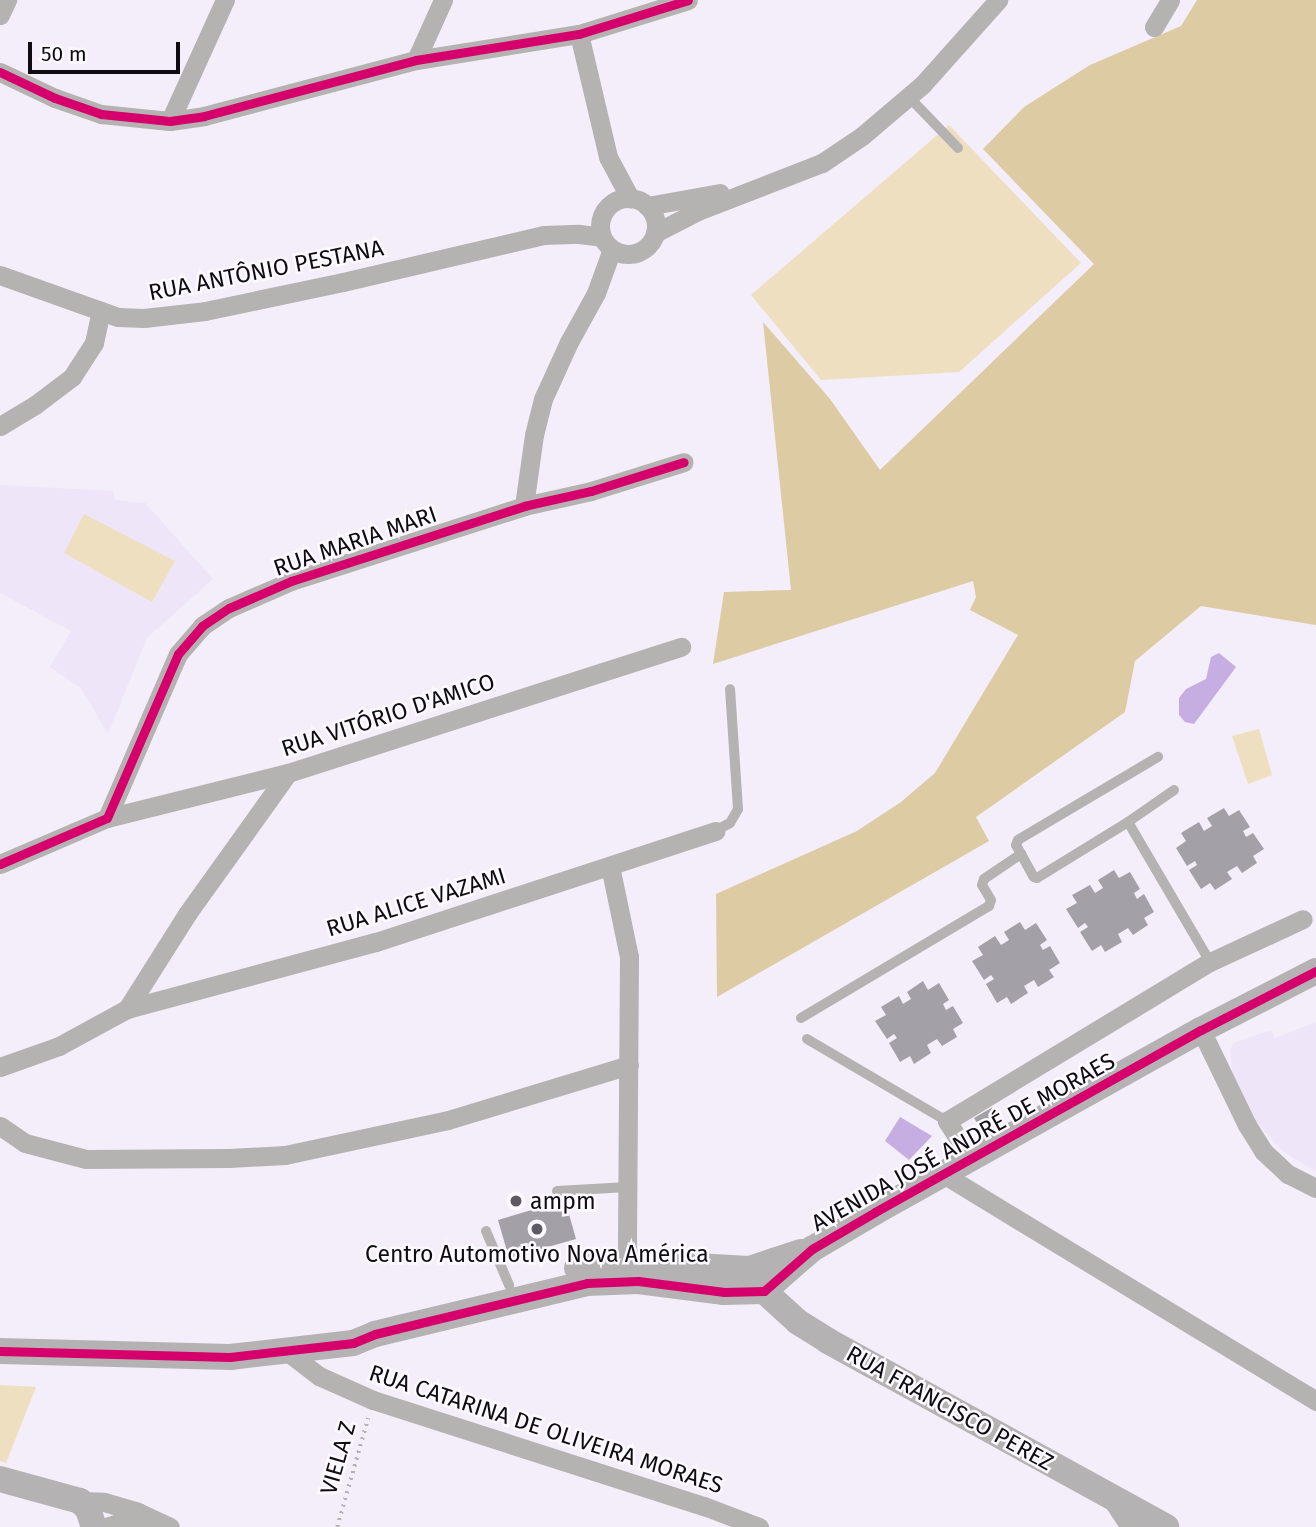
<!DOCTYPE html>
<meta charset="utf-8">
<style>
body{margin:0}
#map{position:relative;width:1316px;height:1527px;overflow:hidden;background:#f3eef9;font-family:"Fira Sans",sans-serif}
div>[style]{position:absolute}
.built>*{inset:0;background:#eee5f9}
.green>*{inset:0;background:#eedfc0}
.forest>*{inset:0;background:#ddcba4}
.water>*{inset:0;background:#c6aee2}
.building>*{inset:0;background:#a4a0a8}
.path>*{height:3.5px;margin-top:-1.75px;transform-origin:0;background:repeating-linear-gradient(90deg,#b3b1b2 0 2px,transparent 0 7px)}
.lane>*{height:10px;margin:-5px;padding:0 5px;transform-origin:5px;border-radius:5px;background:#b5b2b2}
.street>*{height:19px;margin:-9.5px;padding:0 9.5px;transform-origin:9.5px;border-radius:9.5px;background:#b5b2b2}
.street>.ring{margin:-9.5px;padding:0;box-sizing:content-box;background:none;border:19px solid #b5b2b2;border-radius:50%}
.secondary>*{height:26px;margin:-13px;padding:0 13px;transform-origin:13px;border-radius:13px;background:#b5b2b3}
.cycleway>*{height:9px;margin:-4.5px;padding:0 4.5px;transform-origin:4.5px;border-radius:4.5px;background:#d6006c}
.dots>*{width:19px;height:19px;translate:-50% -50%;box-sizing:border-box;border:4px solid #fcfaff;border-radius:50%}
span{translate:-50% -50%;white-space:nowrap;text-align:center;line-height:1.15;-webkit-text-stroke:5px #fcfaff;paint-order:stroke}
.street-label{font-size:23px;color:#0e0b12}
.poi-label{font-size:23px;color:#0e0b12}
.left{translate:0 -50%;text-align:left}
.scale{position:absolute;left:28px;top:42px;width:152px;height:32px;box-sizing:border-box;border:4px solid #0e0b12;border-top:0;padding-left:9px;font-size:21px;line-height:24px;white-space:nowrap;color:#0e0b12;-webkit-text-stroke:5px #fcfaff;paint-order:stroke}
</style>
<div id="map">
<div class="built">
<i style="clip-path:polygon(0 485px,113px 491px,116px 500px,145px 503px,213px 579px,147px 638px,108px 734px,81px 688px,50px 667px,71px 631px,0 593px)"></i>
<i style="clip-path:polygon(1316px 1022px,1316px 1172px,1283px 1151px,1254px 1119px,1234px 1085px,1230px 1050px,1233px 1043px,1271px 1030px,1275px 1038px)"></i>
</div>
<div class="green">
<i style="clip-path:polygon(949px 125px,1081px 263px,959px 372px,821px 380px,751px 295px)"></i>
<i style="clip-path:polygon(84px 514px,175px 561px,152px 602px,64px 553px)"></i>
<i style="clip-path:polygon(1259px 729px,1272px 775px,1248px 784px,1232px 736px)"></i>
<i style="clip-path:polygon(0 1385px,36px 1387px,6px 1463px,0 1461px)"></i>
</div>
<div class="forest">
<i style="clip-path:polygon(1197px 0,1316px 0,1316px 625px,1201px 606px,1135px 661px,1125px 712px,976px 817px,989px 841px,717px 997px,716px 894px,857px 831px,901px 802px,935px 773px,1018px 635px,970px 610px,976px 597px,973px 581px,713px 664px,724px 592px,791px 590px,763px 322px,830px 399px,880px 470px,1094px 264px,983px 149px,1024px 107px,1090px 65px,1181px 26px)"></i>
</div>
<div class="water">
<i style="clip-path:polygon(1219px 653px,1236px 667px,1194px 724px,1185px 722px,1179px 715px,1179px 698px,1186px 689px,1206px 679px,1211px 657px)"></i>
<i style="clip-path:polygon(900px 1117px,932px 1136px,909px 1160px,885px 1141px)"></i>
</div>
<div class="building">
<i style="clip-path:polygon(1224px 808px,1229px 816px,1239px 810px,1250px 827px,1243px 831px,1246px 837px,1253px 833px,1264px 849px,1253px 856px,1257px 863px,1242px 873px,1237px 866px,1227px 872px,1232px 879px,1215px 890px,1210px 883px,1201px 889px,1189px 870px,1197px 865px,1195px 861px,1187px 866px,1176px 848px,1186px 841px,1181px 833px,1199px 822px,1204px 831px,1212px 826px,1207px 818px)"></i>
<i style="clip-path:polygon(1114px 870px,1119px 878px,1130px 872px,1140px 889px,1134px 893px,1137px 899px,1144px 894px,1154px 912px,1144px 918px,1148px 925px,1133px 935px,1128px 928px,1118px 934px,1122px 942px,1105px 952px,1101px 945px,1092px 951px,1080px 932px,1088px 927px,1085px 923px,1078px 928px,1066px 909px,1077px 903px,1072px 895px,1090px 885px,1095px 893px,1103px 888px,1098px 880px)"></i>
<i style="clip-path:polygon(1020px 922px,1025px 930px,1036px 923px,1047px 940px,1040px 945px,1043px 950px,1050px 946px,1060px 963px,1049px 970px,1054px 977px,1038px 987px,1034px 980px,1024px 986px,1028px 993px,1011px 1004px,1007px 997px,997px 1003px,986px 984px,994px 979px,991px 975px,984px 980px,972px 961px,983px 955px,978px 947px,995px 936px,1001px 945px,1009px 940px,1004px 932px)"></i>
<i style="clip-path:polygon(923px 981px,928px 990px,939px 983px,949px 1000px,943px 1004px,946px 1010px,953px 1006px,963px 1023px,953px 1029px,957px 1037px,942px 1046px,937px 1039px,927px 1045px,931px 1053px,914px 1064px,910px 1056px,900px 1062px,889px 1043px,897px 1038px,894px 1034px,887px 1039px,875px 1021px,886px 1015px,881px 1007px,899px 996px,903px 1004px,911px 999px,907px 992px)"></i>
<i style="clip-path:polygon(993px 1107px,1000px 1118px,981px 1129px,974px 1118px)"></i>
<i style="clip-path:polygon(565px 1200px,576px 1239px,509px 1258px,498px 1220px)"></i>
</div>
<div class="path">
<i style="left:374px;top:1379px;width:20px;rotate:-90deg"></i>
<i style="left:337px;top:1527px;width:113px;rotate:-74.1deg"></i>
</div>
<div class="lane">
<i style="left:908px;top:96px;width:72px;rotate:46.1deg"></i>
<i style="left:1128px;top:822px;width:56px;rotate:-34.8deg"></i>
<i style="left:715px;top:831px;width:17px;rotate:-28deg"></i>
<i style="left:730px;top:823px;width:16px;rotate:-60deg"></i>
<i style="left:738px;top:809px;width:120px;rotate:-93.8deg"></i>
<i style="left:1021px;top:854px;width:10px;rotate:-119deg"></i>
<i style="left:1016px;top:845px;width:5px;rotate:-68deg"></i>
<i style="left:1018px;top:840px;width:163px;rotate:-30.7deg"></i>
<i style="left:801px;top:1018px;width:219px;rotate:-30.8deg"></i>
<i style="left:989px;top:906px;width:6px;rotate:-72deg"></i>
<i style="left:991px;top:900px;width:17px;rotate:-121deg"></i>
<i style="left:982px;top:885px;width:6px;rotate:-72deg"></i>
<i style="left:984px;top:879px;width:45px;rotate:-34deg"></i>
<i style="left:1021px;top:854px;width:26px;rotate:61deg"></i>
<i style="left:1034px;top:877px;width:3px;rotate:18deg"></i>
<i style="left:1037px;top:878px;width:107px;rotate:-31.6deg"></i>
<i style="left:1128px;top:822px;width:162px;rotate:59.6deg"></i>
<i style="left:807px;top:1039px;width:162px;rotate:30.4deg"></i>
<i style="left:557px;top:1191px;width:71px;rotate:-3.2deg"></i>
<i style="left:486px;top:1231px;width:59px;rotate:66.9deg"></i>
</div>
<div class="street">
<i style="left:0;top:15px;width:17px;rotate:-65deg"></i>
<i style="left:1154px;top:27px;width:31px;rotate:-59deg"></i>
<i style="left:579px;top:34px;width:126px;rotate:76.7deg"></i>
<i style="left:608px;top:157px;width:47px;rotate:61.8deg"></i>
<i style="left:416px;top:60px;width:66px;rotate:-65.8deg"></i>
<i style="left:0;top:72px;width:61px;rotate:25.3deg"></i>
<i style="left:55px;top:98px;width:49px;rotate:19.2deg"></i>
<i style="left:101px;top:114px;width:69px;rotate:5.8deg"></i>
<i style="left:170px;top:121px;width:34px;rotate:-8deg"></i>
<i style="left:204px;top:116px;width:219px;rotate:-14.8deg"></i>
<i style="left:416px;top:60px;width:165px;rotate:-9.1deg"></i>
<i style="left:579px;top:34px;width:114px;rotate:-17.3deg"></i>
<i style="left:170px;top:121px;width:133px;rotate:-65.6deg"></i>
<i class="ring" style="left:600px;top:198px;width:37px;height:37px"></i>
<i style="left:647px;top:206px;width:74px;rotate:-10.1deg"></i>
<i style="left:655px;top:233px;width:48px;rotate:-27.1deg"></i>
<i style="left:698px;top:211px;width:133px;rotate:-21.2deg"></i>
<i style="left:822px;top:163px;width:48px;rotate:-34deg"></i>
<i style="left:862px;top:136px;width:80px;rotate:-40.4deg"></i>
<i style="left:923px;top:84px;width:113px;rotate:-48.2deg"></i>
<i style="left:0;top:275px;width:125px;rotate:19.6deg"></i>
<i style="left:118px;top:317px;width:26px;rotate:2deg"></i>
<i style="left:144px;top:318px;width:61px;rotate:-6.5deg"></i>
<i style="left:205px;top:311px;width:141px;rotate:-11.9deg"></i>
<i style="left:343px;top:282px;width:206px;rotate:-13.2deg"></i>
<i style="left:544px;top:235px;width:35px;rotate:-2deg"></i>
<i style="left:579px;top:234px;width:23px;rotate:7deg"></i>
<i style="left:0;top:426px;width:41px;rotate:-31deg"></i>
<i style="left:35px;top:405px;width:46px;rotate:-37.1deg"></i>
<i style="left:72px;top:377px;width:40px;rotate:-57.1deg"></i>
<i style="left:94px;top:343px;width:33px;rotate:-78deg"></i>
<i style="left:524px;top:506px;width:72px;rotate:-82deg"></i>
<i style="left:534px;top:435px;width:37px;rotate:-76deg"></i>
<i style="left:543px;top:399px;width:63px;rotate:-65.5deg"></i>
<i style="left:569px;top:342px;width:56px;rotate:-61.1deg"></i>
<i style="left:596px;top:293px;width:47px;rotate:-70deg"></i>
<i style="left:107px;top:818px;width:187px;rotate:-14deg"></i>
<i style="left:288px;top:773px;width:413px;rotate:-17.8deg"></i>
<i style="left:0;top:864px;width:116px;rotate:-23.3deg"></i>
<i style="left:107px;top:818px;width:179px;rotate:-66.6deg"></i>
<i style="left:178px;top:654px;width:37px;rotate:-49deg"></i>
<i style="left:202px;top:626px;width:32px;rotate:-34deg"></i>
<i style="left:229px;top:608px;width:68px;rotate:-23.5deg"></i>
<i style="left:291px;top:581px;width:245px;rotate:-17.8deg"></i>
<i style="left:524px;top:506px;width:69px;rotate:-12.6deg"></i>
<i style="left:591px;top:491px;width:97px;rotate:-17.3deg"></i>
<i style="left:610px;top:866px;width:93px;rotate:78.2deg"></i>
<i style="left:629px;top:957px;width:317px;rotate:90.4deg"></i>
<i style="left:127px;top:1009px;width:258px;rotate:-15.1deg"></i>
<i style="left:376px;top:942px;width:357px;rotate:-18.1deg"></i>
<i style="left:1201px;top:1030px;width:106px;rotate:64.2deg"></i>
<i style="left:1247px;top:1125px;width:31px;rotate:58deg"></i>
<i style="left:1263px;top:1151px;width:34px;rotate:43deg"></i>
<i style="left:1288px;top:1174px;width:31px;rotate:27deg"></i>
<i style="left:0;top:1067px;width:63px;rotate:-19.6deg"></i>
<i style="left:59px;top:1046px;width:77px;rotate:-28.6deg"></i>
<i style="left:127px;top:1009px;width:112px;rotate:-57.7deg"></i>
<i style="left:187px;top:914px;width:173px;rotate:-54.4deg"></i>
<i style="left:0;top:1126px;width:30px;rotate:34deg"></i>
<i style="left:25px;top:1143px;width:63px;rotate:14.7deg"></i>
<i style="left:86px;top:1159px;width:143px;rotate:-0.4deg"></i>
<i style="left:229px;top:1158px;width:56px;rotate:-3.1deg"></i>
<i style="left:285px;top:1155px;width:167px;rotate:-12.1deg"></i>
<i style="left:448px;top:1120px;width:189px;rotate:-16.9deg"></i>
<i style="left:970px;top:1157px;width:43px;rotate:-122.6deg"></i>
<i style="left:947px;top:1121px;width:307px;rotate:-31.2deg"></i>
<i style="left:1210px;top:962px;width:102px;rotate:-24.8deg"></i>
<i style="left:943px;top:1174px;width:437px;rotate:31.3deg"></i>
<i style="left:285px;top:1350px;width:43px;rotate:37.4deg"></i>
<i style="left:319px;top:1376px;width:59px;rotate:24deg"></i>
<i style="left:373px;top:1400px;width:348px;rotate:17.8deg"></i>
<i style="left:704px;top:1506px;width:59px;rotate:20.9deg"></i>
<i style="left:1111px;top:1498px;width:35px;rotate:57deg"></i>
<i style="left:80px;top:1501px;width:24px;rotate:2deg"></i>
<i style="left:104px;top:1502px;width:35px;rotate:16deg"></i>
<i style="left:138px;top:1512px;width:35px;rotate:25deg"></i>
<i style="left:106px;top:1527px;width:23px;rotate:-18deg"></i>
<i style="left:128px;top:1520px;width:18px"></i>
</div>
<div class="secondary">
<i style="left:577px;top:1268px;width:49px;rotate:-7deg"></i>
<i style="left:626px;top:1262px;width:123px;rotate:3.3deg"></i>
<i style="left:749px;top:1269px;width:55px;rotate:-18.1deg"></i>
<i style="left:754px;top:1277px;width:17px;rotate:54deg"></i>
<i style="left:764px;top:1291px;width:46px;rotate:42.4deg"></i>
<i style="left:798px;top:1322px;width:36px;rotate:32deg"></i>
<i style="left:828px;top:1341px;width:386px;rotate:28.8deg"></i>
<i style="left:0;top:1351px;width:230px;rotate:1.5deg"></i>
<i style="left:230px;top:1357px;width:124px;rotate:-6.5deg"></i>
<i style="left:353px;top:1343px;width:24px;rotate:-22deg"></i>
<i style="left:375px;top:1334px;width:218px;rotate:-13.5deg"></i>
<i style="left:587px;top:1283px;width:51px;rotate:-2.2deg"></i>
<i style="left:638px;top:1281px;width:87px;rotate:7.3deg"></i>
<i style="left:724px;top:1292px;width:40px;rotate:-1.4deg"></i>
<i style="left:764px;top:1291px;width:64px;rotate:-41.2deg"></i>
<i style="left:812px;top:1249px;width:73px;rotate:-30.4deg"></i>
<i style="left:875px;top:1212px;width:373px;rotate:-29.2deg"></i>
<i style="left:1201px;top:1030px;width:129px;rotate:-27.2deg"></i>
<i style="left:0;top:1479px;width:83px;rotate:15.4deg"></i>
<i style="left:80px;top:1501px;width:11px;rotate:45deg"></i>
<i style="left:88px;top:1509px;width:19px;rotate:72deg"></i>
</div>
<div class="cycleway">
<i style="left:0;top:72px;width:61px;rotate:25.3deg"></i>
<i style="left:55px;top:98px;width:49px;rotate:19.2deg"></i>
<i style="left:101px;top:114px;width:69px;rotate:5.8deg"></i>
<i style="left:170px;top:121px;width:34px;rotate:-8deg"></i>
<i style="left:204px;top:116px;width:219px;rotate:-14.8deg"></i>
<i style="left:416px;top:60px;width:165px;rotate:-9.1deg"></i>
<i style="left:579px;top:34px;width:114px;rotate:-17.3deg"></i>
<i style="left:0;top:864px;width:116px;rotate:-23.3deg"></i>
<i style="left:107px;top:818px;width:179px;rotate:-66.6deg"></i>
<i style="left:178px;top:654px;width:37px;rotate:-49deg"></i>
<i style="left:202px;top:626px;width:32px;rotate:-34deg"></i>
<i style="left:229px;top:608px;width:68px;rotate:-23.5deg"></i>
<i style="left:291px;top:581px;width:245px;rotate:-17.8deg"></i>
<i style="left:524px;top:506px;width:69px;rotate:-12.6deg"></i>
<i style="left:591px;top:491px;width:97px;rotate:-17.3deg"></i>
<i style="left:0;top:1351px;width:230px;rotate:1.5deg"></i>
<i style="left:230px;top:1357px;width:124px;rotate:-6.5deg"></i>
<i style="left:353px;top:1343px;width:24px;rotate:-22deg"></i>
<i style="left:375px;top:1334px;width:218px;rotate:-13.5deg"></i>
<i style="left:587px;top:1283px;width:51px;rotate:-2.2deg"></i>
<i style="left:638px;top:1281px;width:87px;rotate:7.3deg"></i>
<i style="left:724px;top:1292px;width:40px;rotate:-1.4deg"></i>
<i style="left:764px;top:1291px;width:64px;rotate:-41.2deg"></i>
<i style="left:812px;top:1249px;width:73px;rotate:-30.4deg"></i>
<i style="left:875px;top:1212px;width:373px;rotate:-29.2deg"></i>
<i style="left:1201px;top:1030px;width:129px;rotate:-27.2deg"></i>
</div>
<div class="dots">
<i style="left:516px;top:1201px;background:#5e5a63"></i>
<i style="left:537px;top:1229px;background:#5e5a63"></i>
</div>
<div class="street-label">
<span style="left:266px;top:270px;rotate:-11deg">RUA ANTÔNIO PESTANA</span>
<span style="left:355px;top:541px;rotate:-19deg">RUA MARIA MARI</span>
<span style="left:388px;top:715px;rotate:-18deg">RUA VITÓRIO D'AMICO</span>
<span style="left:416px;top:902px;rotate:-17deg">RUA ALICE VAZAMI</span>
<span style="left:963px;top:1142px;rotate:-29deg">AVENIDA JOSÉ ANDRÉ DE MORAES</span>
<span style="left:950px;top:1408px;rotate:29deg">RUA FRANCISCO PEREZ</span>
<span style="left:546px;top:1429px;rotate:18deg">RUA CATARINA DE OLIVEIRA MORAES</span>
<span style="left:338px;top:1458px;rotate:-74deg">VIELA Z</span>
</div>
<div class="poi-label">
<span class="left" style="left:530px;top:1201px">ampm</span>
<span style="left:537px;top:1254px">Centro Automotivo Nova América</span>
</div>
<div class="scale">50 m</div>
</div>
